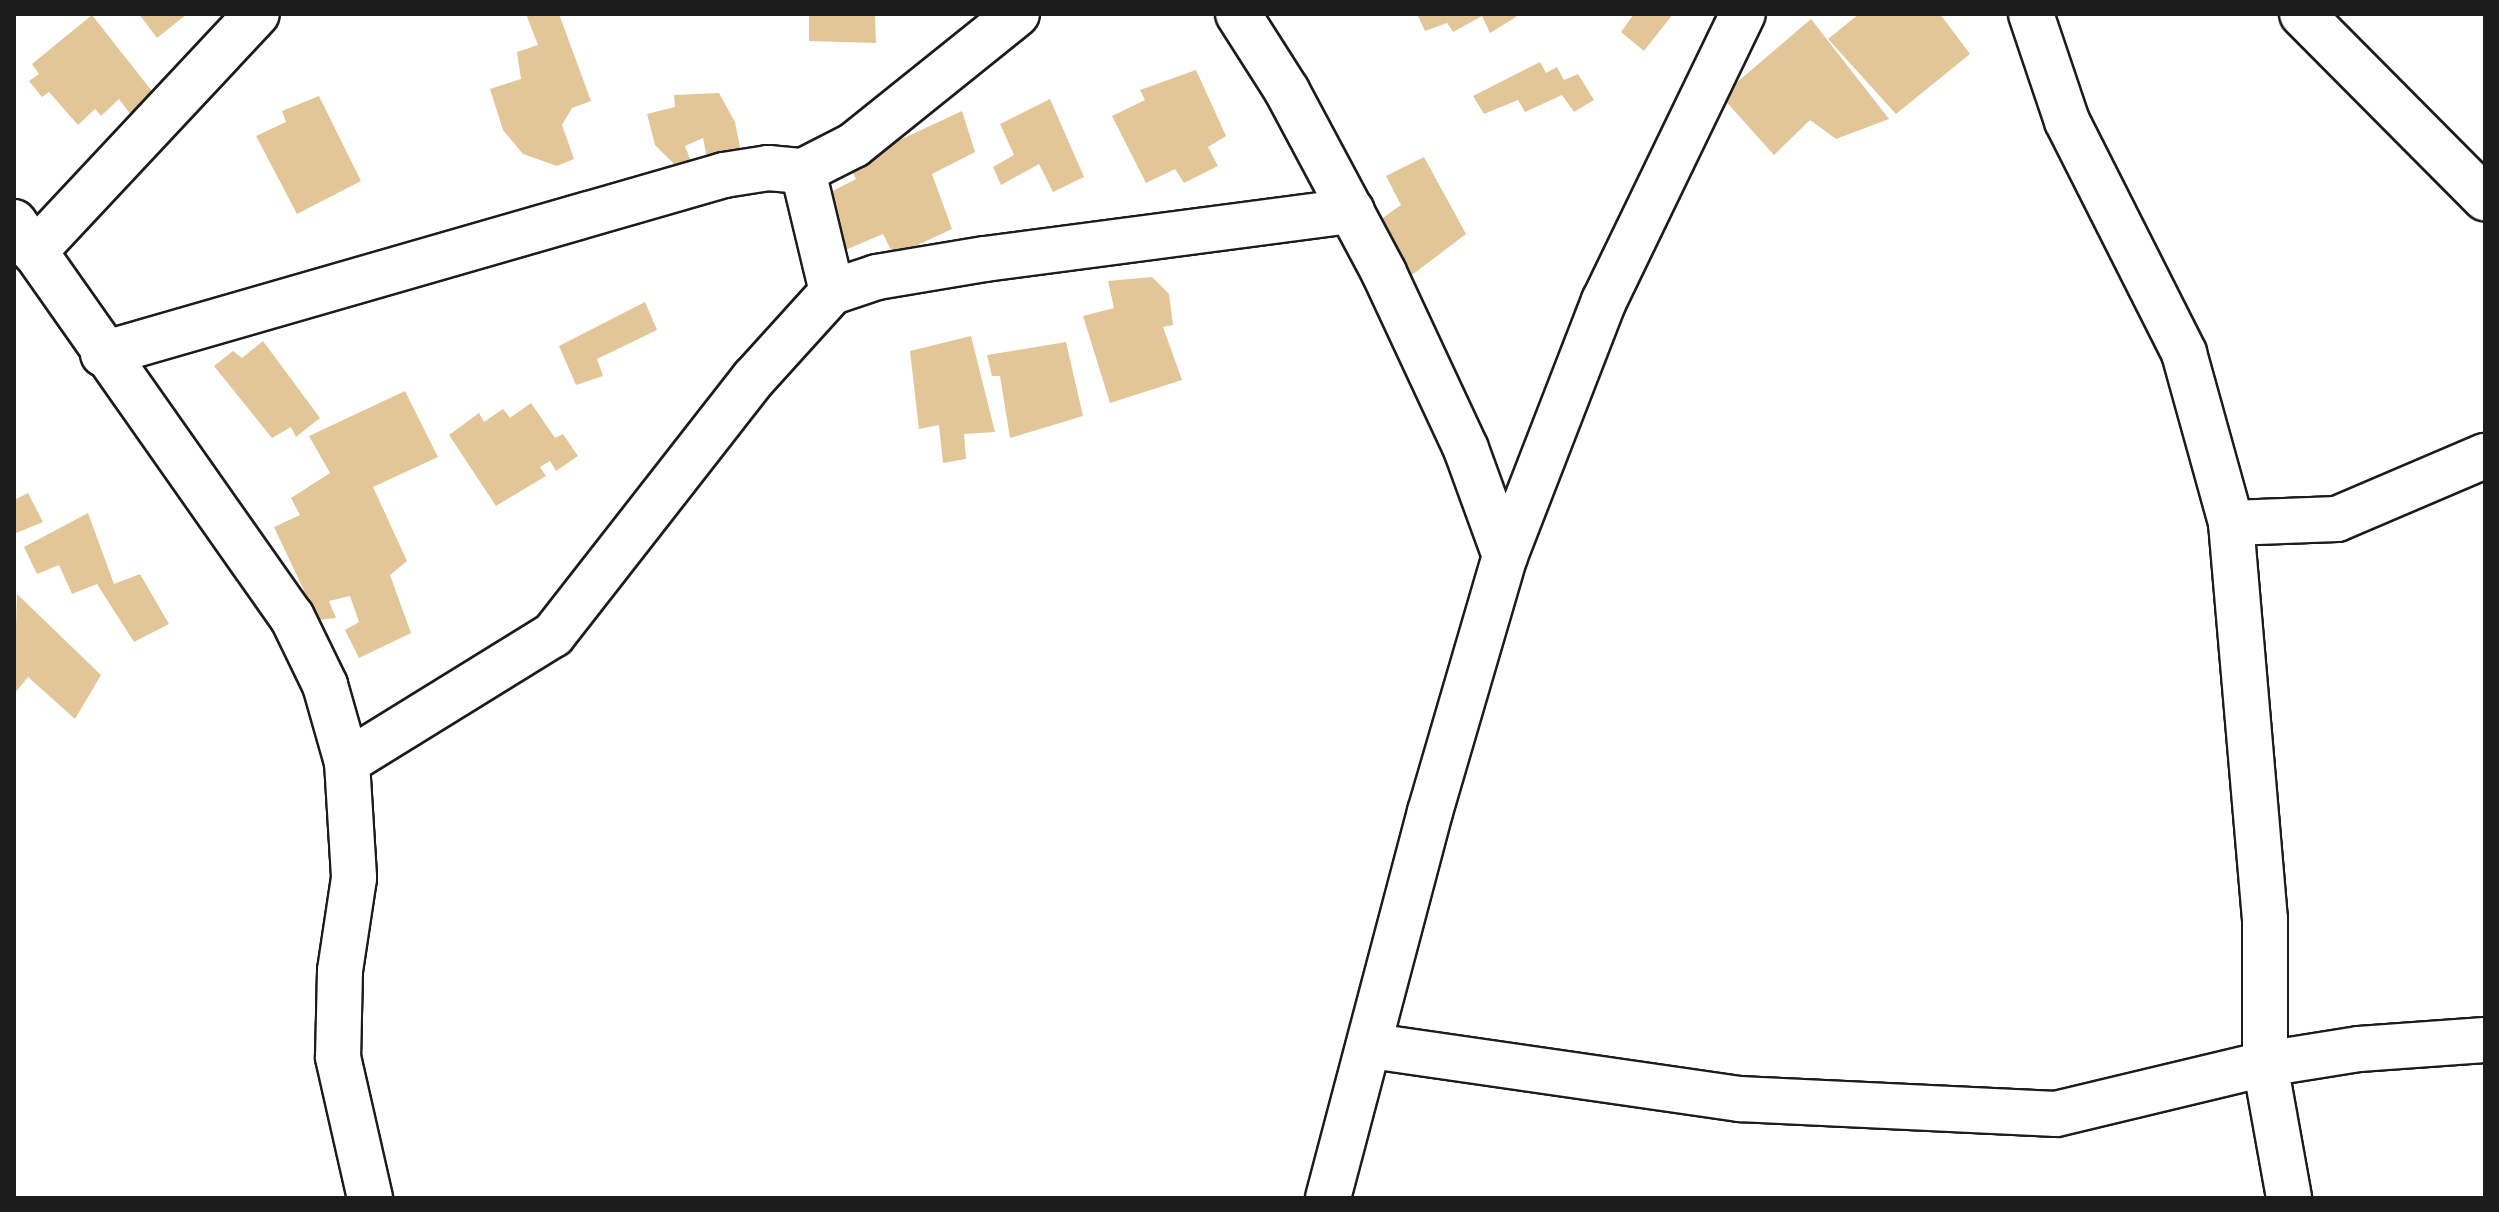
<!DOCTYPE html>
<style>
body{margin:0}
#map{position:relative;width:2499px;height:1212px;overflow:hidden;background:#fff;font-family:Delius,sans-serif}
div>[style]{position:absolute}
.building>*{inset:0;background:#e2c697}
.roads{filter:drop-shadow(2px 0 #1c1c1c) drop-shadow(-2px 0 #1c1c1c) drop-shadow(0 2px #1c1c1c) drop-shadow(0 -2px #1c1c1c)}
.minor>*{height:44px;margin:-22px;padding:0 22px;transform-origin:22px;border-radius:22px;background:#fff}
span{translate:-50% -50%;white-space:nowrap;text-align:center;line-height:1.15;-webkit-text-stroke:6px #fff;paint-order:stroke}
.frame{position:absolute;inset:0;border:16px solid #1c1c1c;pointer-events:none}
</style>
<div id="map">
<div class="building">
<i style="clip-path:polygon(139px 14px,187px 14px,157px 38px)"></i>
<i style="clip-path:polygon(526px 14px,559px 14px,591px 101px,572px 108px,562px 125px,574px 159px,557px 166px,523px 154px,503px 130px,490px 89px,521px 79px,517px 52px,538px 45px)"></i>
<i style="clip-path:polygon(809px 14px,875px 14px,876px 43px,809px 41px)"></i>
<i style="clip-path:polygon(1417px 14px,1514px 14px,1516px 17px,1490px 33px,1482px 16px,1453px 32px,1447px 23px,1425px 31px)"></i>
<i style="clip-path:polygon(1634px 14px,1673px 14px,1644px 51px,1621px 32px)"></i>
<i style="clip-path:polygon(1859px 14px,1940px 14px,1970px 54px,1896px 114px,1828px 39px)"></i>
<i style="clip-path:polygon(92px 15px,159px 100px,134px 119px,119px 99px,101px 116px,95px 109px,78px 125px,49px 92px,42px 97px,29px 81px,39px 74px,32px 64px)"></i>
<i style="clip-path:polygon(1811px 19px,1889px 119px,1836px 139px,1810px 120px,1774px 155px,1721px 96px)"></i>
<i style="clip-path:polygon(1540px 62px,1546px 73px,1557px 67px,1564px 80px,1578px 74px,1594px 100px,1574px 112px,1562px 95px,1525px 112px,1518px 100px,1484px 114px,1473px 96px)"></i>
<i style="clip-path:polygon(1196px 70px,1226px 136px,1208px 147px,1218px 166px,1184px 183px,1175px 169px,1146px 183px,1112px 116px,1145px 100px,1140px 90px)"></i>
<i style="clip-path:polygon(719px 93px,735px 122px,741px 152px,709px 167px,703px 138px,685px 146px,691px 161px,674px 164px,655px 145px,647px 114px,675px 107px,674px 95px)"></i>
<i style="clip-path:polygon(319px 96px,361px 181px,297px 214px,256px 136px,286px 122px,282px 111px)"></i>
<i style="clip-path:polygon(1050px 99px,1084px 177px,1053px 192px,1039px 164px,1001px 185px,993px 167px,1014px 155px,1000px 124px)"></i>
<i style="clip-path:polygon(962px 111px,975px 152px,932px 174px,952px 229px,894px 256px,883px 234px,843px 251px,821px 197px,856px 179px,848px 164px)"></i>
<i style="clip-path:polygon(1424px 157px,1466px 234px,1400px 284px,1370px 227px,1401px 205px,1386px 176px)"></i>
<i style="clip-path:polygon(1152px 277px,1169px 294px,1173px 325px,1163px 327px,1182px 380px,1110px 403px,1083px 316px,1114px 308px,1108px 281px)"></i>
<i style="clip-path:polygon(645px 302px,657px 330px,597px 359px,603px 376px,576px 385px,559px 346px)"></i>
<i style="clip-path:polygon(971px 336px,995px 432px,964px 434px,966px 459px,943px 463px,939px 425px,919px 429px,910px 351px)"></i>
<i style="clip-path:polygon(263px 341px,320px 418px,296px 437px,291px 427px,272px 438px,214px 366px,233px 351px,242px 358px)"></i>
<i style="clip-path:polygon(1066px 342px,1083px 416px,1010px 438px,1000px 376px,992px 376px,987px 355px)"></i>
<i style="clip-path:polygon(405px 391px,438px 457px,373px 487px,407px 561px,390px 575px,411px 633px,359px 658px,345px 630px,359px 622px,350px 596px,329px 601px,336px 618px,318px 620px,274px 527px,300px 515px,291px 498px,330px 473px,309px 436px)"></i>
<i style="clip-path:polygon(531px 403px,555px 438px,563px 434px,578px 456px,556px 471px,550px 461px,540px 467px,546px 476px,496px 506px,449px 435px,479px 413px,484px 422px,503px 409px,510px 418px)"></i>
<i style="clip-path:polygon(28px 493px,43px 522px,14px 534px,14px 500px)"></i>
<i style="clip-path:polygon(88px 513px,114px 584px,140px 574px,169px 624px,134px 642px,97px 584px,72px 594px,59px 565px,37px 574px,24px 547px)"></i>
<i style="clip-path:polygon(17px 594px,101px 675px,75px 719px,28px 677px,14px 694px)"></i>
</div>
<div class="roads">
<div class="minor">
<i style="left:1238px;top:14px;width:91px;rotate:57.5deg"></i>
<i style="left:1287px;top:91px;width:206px;rotate:61.9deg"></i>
<i style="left:1384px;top:273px;width:194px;rotate:65deg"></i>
<i style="left:1466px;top:449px;width:114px;rotate:70deg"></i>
<i style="left:2031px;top:14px;width:113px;rotate:71.4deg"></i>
<i style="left:2067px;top:121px;width:260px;rotate:63.2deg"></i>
<i style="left:2184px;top:353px;width:176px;rotate:74.5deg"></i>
<i style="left:2231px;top:523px;width:397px;rotate:85.1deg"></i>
<i style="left:2265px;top:919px;width:145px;rotate:90deg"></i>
<i style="left:2265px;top:1064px;width:136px;rotate:79.8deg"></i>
<i style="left:2302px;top:14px;width:260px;rotate:45.2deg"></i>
<i style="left:803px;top:171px;width:124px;rotate:76.5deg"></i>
<i style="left:14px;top:222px;width:483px;rotate:54.9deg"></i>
<i style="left:292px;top:617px;width:76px;rotate:64.1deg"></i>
<i style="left:325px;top:685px;width:80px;rotate:74.1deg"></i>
<i style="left:347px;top:762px;width:116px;rotate:86.5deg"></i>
<i style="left:354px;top:878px;width:94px;rotate:98.6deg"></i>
<i style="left:340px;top:971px;width:86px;rotate:91.3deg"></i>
<i style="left:338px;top:1057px;width:145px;rotate:77.2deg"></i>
<i style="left:34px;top:252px;width:326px;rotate:-46.9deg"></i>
<i style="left:103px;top:354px;width:646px;rotate:-16.08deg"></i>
<i style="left:724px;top:175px;width:45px;rotate:-9deg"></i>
<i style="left:768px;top:168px;width:35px;rotate:5deg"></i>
<i style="left:803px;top:171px;width:57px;rotate:-27deg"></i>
<i style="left:854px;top:145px;width:209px;rotate:-38.8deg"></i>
<i style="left:2231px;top:523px;width:106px;rotate:-2.2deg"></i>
<i style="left:2337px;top:519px;width:161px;rotate:-23.1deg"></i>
<i style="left:347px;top:762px;width:242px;rotate:-31.7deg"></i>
<i style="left:553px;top:635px;width:326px;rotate:-52deg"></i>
<i style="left:754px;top:378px;width:116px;rotate:-47.8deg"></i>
<i style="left:832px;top:292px;width:47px;rotate:-18.4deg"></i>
<i style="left:877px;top:277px;width:109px;rotate:-9.5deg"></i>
<i style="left:985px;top:259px;width:370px;rotate:-7.5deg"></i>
<i style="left:1372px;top:1046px;width:372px;rotate:8.2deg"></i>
<i style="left:1740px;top:1099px;width:316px;rotate:2.7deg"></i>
<i style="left:2056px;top:1114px;width:215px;rotate:-13.5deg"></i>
<i style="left:2265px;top:1064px;width:95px;rotate:-9.1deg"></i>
<i style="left:2359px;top:1049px;width:126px;rotate:-4.1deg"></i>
<i style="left:1328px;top:1198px;width:399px;rotate:-75.2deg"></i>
<i style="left:1430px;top:812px;width:267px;rotate:-73.7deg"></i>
<i style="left:1505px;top:556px;width:274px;rotate:-68.8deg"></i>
<i style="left:1604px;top:301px;width:319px;rotate:-64.2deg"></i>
</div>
</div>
<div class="frame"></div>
</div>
